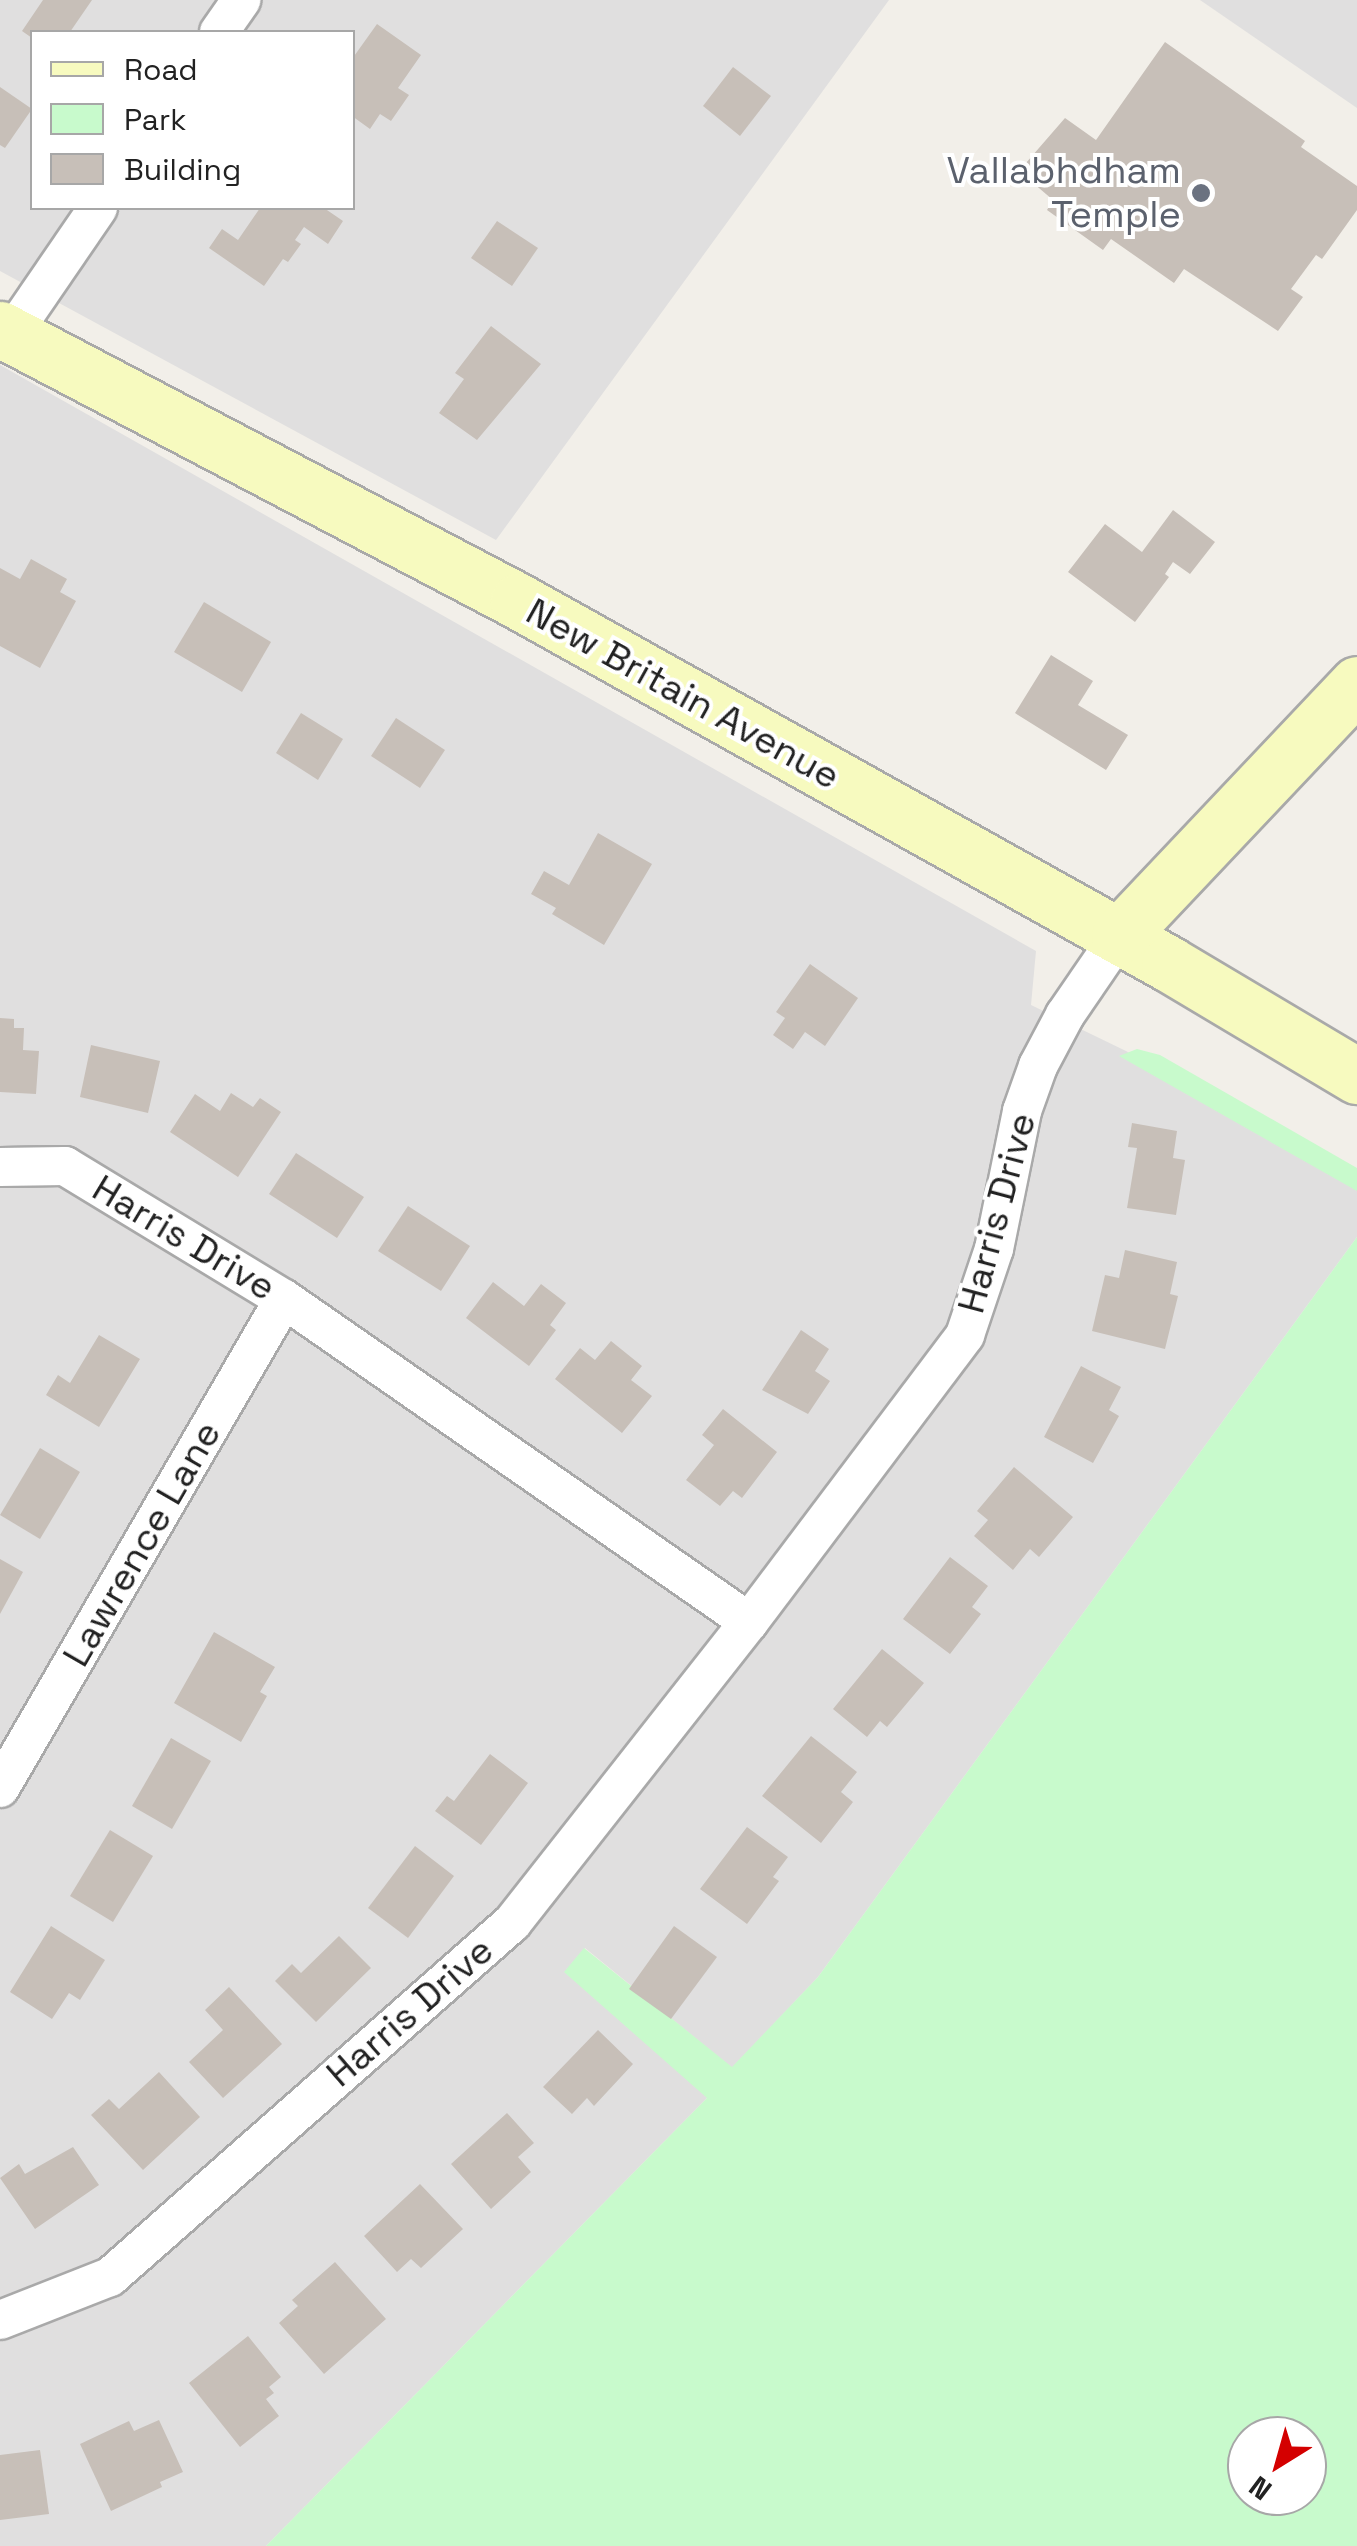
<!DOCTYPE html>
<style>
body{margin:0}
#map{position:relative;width:1357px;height:2546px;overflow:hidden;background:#f2efe9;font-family:"Space Grotesk",sans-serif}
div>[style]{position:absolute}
.residential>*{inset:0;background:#e0dfdf}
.park>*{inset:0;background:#c8facc}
.building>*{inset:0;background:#c7bfb8}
.roads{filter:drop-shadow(2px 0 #a9a9a9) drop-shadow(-2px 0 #a9a9a9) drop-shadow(0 2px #a9a9a9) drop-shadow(0 -2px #a9a9a9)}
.street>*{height:38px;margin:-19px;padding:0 19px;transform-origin:19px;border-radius:19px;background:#fff}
.secondary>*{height:55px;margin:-27.5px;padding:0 27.5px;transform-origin:27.5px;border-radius:27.5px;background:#f7fabf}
.dots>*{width:28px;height:28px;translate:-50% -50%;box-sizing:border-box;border:5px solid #fff;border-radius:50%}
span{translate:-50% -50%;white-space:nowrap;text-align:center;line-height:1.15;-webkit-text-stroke:8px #fff;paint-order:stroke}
.worship-label{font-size:38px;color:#5b616d}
.right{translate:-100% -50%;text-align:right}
.street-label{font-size:38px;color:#222}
.legend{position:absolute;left:30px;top:30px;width:325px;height:180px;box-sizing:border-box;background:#fff;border:2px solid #a7a7a7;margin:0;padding:12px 18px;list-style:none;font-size:30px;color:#222}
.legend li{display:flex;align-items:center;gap:20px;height:50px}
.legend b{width:50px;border:2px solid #a7a7a7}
.north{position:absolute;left:1227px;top:2416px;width:100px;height:100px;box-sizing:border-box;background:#fff;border:2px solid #a7a7a7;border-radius:50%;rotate:217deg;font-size:28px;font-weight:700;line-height:40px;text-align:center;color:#222}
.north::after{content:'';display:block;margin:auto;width:35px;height:45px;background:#d40000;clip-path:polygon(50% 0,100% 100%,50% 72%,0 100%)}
</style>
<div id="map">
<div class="residential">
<i style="clip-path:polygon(evenodd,0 0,889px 0,496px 540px,0 271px,0 0,32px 32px,352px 32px,352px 208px,32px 208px,32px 32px)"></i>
<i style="clip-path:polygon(1200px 0,1357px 0,1357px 108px)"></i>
<i style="clip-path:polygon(0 365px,1036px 951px,1031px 1005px,1126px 1051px,1357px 1190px,1357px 1237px,818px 1977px,732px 2068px,585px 1948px,565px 1972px,708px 2097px,266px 2546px,0 2546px)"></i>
</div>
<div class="park">
<i style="clip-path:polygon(1137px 1049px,1160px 1055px,1357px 1168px,1357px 1191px,1119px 1056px)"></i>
<i style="clip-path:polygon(evenodd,1357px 1237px,1357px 2546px,266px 2546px,707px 2098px,564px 1972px,584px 1948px,732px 2067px,818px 1977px,1357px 1237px,1247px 2436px,1307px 2436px,1307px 2496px,1247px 2496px,1247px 2436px)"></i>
</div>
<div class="building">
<i style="clip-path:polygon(43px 0,92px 0,70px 32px,32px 32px,32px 38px,22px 31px)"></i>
<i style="clip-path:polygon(377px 24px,421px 55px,398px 88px,409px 95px,391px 121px,380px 114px,370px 129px,352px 116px,352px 59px)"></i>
<i style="clip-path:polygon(1165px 42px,1305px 141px,1301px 147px,1357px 186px,1357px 210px,1322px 259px,1316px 255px,1291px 289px,1303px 297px,1278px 331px,1184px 269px,1174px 283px,1111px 239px,1103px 250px,1047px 210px,1053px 200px,1019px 171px,1065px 118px,1096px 140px)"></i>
<i style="clip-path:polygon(733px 67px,771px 96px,740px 136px,703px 106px)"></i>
<i style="clip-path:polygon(0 87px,32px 109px,5px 148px,0 145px)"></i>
<i style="clip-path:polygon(260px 208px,324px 208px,343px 221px,328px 244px,304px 227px,295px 240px,301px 244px,288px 262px,283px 259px,264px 286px,209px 248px,222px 229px,238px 240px)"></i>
<i style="clip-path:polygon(497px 221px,538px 248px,512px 286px,471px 258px)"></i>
<i style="clip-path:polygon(491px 326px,541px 364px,477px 440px,439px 413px,464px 379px,455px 373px)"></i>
<i style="clip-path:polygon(1173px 510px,1215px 542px,1190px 574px,1173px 562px,1165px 574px,1169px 577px,1135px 622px,1068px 572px,1105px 524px,1142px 552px)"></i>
<i style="clip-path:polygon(31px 559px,67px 579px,60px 592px,76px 601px,40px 668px,0 646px,0 568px,20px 579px)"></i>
<i style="clip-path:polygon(204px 602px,271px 642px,242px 692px,174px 652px)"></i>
<i style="clip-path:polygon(1051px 655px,1093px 681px,1078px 705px,1128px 735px,1106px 770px,1015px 713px)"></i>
<i style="clip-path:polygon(301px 713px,343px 739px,318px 780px,276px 753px)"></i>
<i style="clip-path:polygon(396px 718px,445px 750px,420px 788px,371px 756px)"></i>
<i style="clip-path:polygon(598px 833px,652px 864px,604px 945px,552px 914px,556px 908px,531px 894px,544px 871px,569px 885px)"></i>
<i style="clip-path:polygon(810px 964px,858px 998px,825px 1046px,805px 1032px,793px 1049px,773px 1035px,785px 1018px,776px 1012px)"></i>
<i style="clip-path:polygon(0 1018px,14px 1019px,14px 1028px,24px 1028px,23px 1050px,39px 1051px,36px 1094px,0 1092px)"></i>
<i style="clip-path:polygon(91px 1045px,160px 1061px,148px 1113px,80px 1097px)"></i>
<i style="clip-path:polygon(231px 1093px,253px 1107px,260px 1098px,281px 1112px,238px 1177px,170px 1132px,195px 1094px,220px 1111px)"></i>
<i style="clip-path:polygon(1132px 1123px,1177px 1131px,1173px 1158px,1185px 1160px,1176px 1215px,1127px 1208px,1137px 1148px,1128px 1147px)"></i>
<i style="clip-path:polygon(296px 1153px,364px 1197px,337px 1238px,269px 1194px)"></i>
<i style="clip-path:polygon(408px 1206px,470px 1246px,441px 1291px,378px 1251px)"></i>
<i style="clip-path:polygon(1125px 1250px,1177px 1262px,1170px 1294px,1178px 1296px,1165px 1349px,1092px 1331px,1105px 1275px,1119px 1278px)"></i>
<i style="clip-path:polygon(493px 1282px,524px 1306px,541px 1284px,566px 1303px,550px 1325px,556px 1330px,529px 1366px,466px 1318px)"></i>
<i style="clip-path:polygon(801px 1330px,829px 1349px,815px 1371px,830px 1381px,808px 1414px,762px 1390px)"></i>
<i style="clip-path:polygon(99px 1335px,140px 1359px,99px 1427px,46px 1395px,58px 1375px,70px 1383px)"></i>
<i style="clip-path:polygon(611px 1341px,642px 1366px,631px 1380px,652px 1396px,622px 1433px,555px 1379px,580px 1348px,595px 1360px)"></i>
<i style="clip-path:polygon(1081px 1366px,1121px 1387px,1109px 1410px,1119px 1416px,1093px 1463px,1044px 1437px)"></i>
<i style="clip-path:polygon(723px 1409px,777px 1452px,742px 1498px,733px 1491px,720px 1506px,686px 1480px,714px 1445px,702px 1435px)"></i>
<i style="clip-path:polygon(40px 1448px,80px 1472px,40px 1539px,0 1515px)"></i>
<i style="clip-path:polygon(1014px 1467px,1073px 1517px,1039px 1557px,1030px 1549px,1013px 1570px,974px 1536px,988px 1520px,977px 1511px)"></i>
<i style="clip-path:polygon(950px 1557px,988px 1586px,972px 1607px,981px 1614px,950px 1654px,903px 1619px)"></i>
<i style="clip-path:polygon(0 1559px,23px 1572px,0 1614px)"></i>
<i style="clip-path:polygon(214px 1632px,275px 1667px,260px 1692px,267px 1696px,241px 1742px,174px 1703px)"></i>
<i style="clip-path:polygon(882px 1649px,924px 1683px,887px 1727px,880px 1721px,867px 1737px,833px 1709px)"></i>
<i style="clip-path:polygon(811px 1736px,857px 1772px,841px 1792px,853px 1802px,821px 1843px,762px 1796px)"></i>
<i style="clip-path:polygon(171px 1738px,211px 1761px,172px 1829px,132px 1806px)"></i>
<i style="clip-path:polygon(490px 1754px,528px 1783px,481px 1845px,435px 1811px,447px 1796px,454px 1801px)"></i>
<i style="clip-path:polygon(747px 1827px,788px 1857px,773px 1877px,779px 1881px,747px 1924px,700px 1889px)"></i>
<i style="clip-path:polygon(110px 1830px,153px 1856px,113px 1922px,70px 1896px)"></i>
<i style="clip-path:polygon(415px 1846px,454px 1876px,408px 1938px,368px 1908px)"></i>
<i style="clip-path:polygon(51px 1926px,105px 1960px,80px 2000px,69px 1993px,52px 2019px,10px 1992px)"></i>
<i style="clip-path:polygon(674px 1926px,717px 1957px,671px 2019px,629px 1989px)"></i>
<i style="clip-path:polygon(339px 1936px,371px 1968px,316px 2022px,275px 1981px,292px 1964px,301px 1973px)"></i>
<i style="clip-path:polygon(229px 1987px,282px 2044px,223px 2098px,189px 2062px,223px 2030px,205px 2010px)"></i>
<i style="clip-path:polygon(598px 2030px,633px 2064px,594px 2106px,587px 2098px,572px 2114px,543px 2087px)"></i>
<i style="clip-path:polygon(159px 2072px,200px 2117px,143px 2170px,91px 2115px,109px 2099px,119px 2109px)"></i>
<i style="clip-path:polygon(507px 2113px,534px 2143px,518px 2157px,531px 2172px,491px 2209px,451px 2164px)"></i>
<i style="clip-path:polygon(73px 2147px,99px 2185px,35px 2229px,0 2178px,19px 2164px,25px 2174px)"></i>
<i style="clip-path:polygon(420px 2184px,463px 2229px,421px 2268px,411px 2259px,397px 2272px,364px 2236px)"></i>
<i style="clip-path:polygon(335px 2262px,386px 2319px,324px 2374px,279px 2323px,298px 2306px,292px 2300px)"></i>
<i style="clip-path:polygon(248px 2336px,281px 2377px,269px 2387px,274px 2393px,266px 2399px,279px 2416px,240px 2447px,189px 2383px)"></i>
<i style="clip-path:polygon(159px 2420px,183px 2472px,160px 2482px,162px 2487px,111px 2511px,80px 2444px,129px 2421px,134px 2431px)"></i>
<i style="clip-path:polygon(40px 2450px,49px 2514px,0 2520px,0 2455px)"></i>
</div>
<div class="roads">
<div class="street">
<i style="left:219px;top:32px;width:39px;rotate:-55deg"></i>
<i style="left:11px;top:335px;width:154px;rotate:-55.6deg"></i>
<i style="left:0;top:1167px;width:65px;rotate:-0.9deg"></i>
<i style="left:65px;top:1166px;width:256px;rotate:31.3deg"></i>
<i style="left:284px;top:1299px;width:566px;rotate:34.78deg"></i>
<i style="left:0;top:1788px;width:565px;rotate:-59.85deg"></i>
<i style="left:0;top:2320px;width:118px;rotate:-21.4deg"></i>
<i style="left:110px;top:2277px;width:536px;rotate:-41.37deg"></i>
<i style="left:512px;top:1923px;width:383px;rotate:-51.8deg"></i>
<i style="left:749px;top:1622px;width:359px;rotate:-53deg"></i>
<i style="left:965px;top:1335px;width:91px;rotate:-71.4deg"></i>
<i style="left:994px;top:1249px;width:141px;rotate:-78.5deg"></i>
<i style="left:1022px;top:1111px;width:48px;rotate:-70.4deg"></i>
<i style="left:1038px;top:1066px;width:58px;rotate:-62.1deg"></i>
<i style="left:1065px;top:1015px;width:96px;rotate:-55.6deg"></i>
</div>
<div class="secondary">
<i style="left:0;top:329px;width:585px;rotate:27.7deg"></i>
<i style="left:518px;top:601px;width:745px;rotate:29.14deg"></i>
<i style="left:1169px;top:964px;width:219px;rotate:30.8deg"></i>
<i style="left:1119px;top:936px;width:347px;rotate:-46.6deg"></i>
</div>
</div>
<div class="dots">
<i style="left:1201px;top:193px;background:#6b7280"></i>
</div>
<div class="worship-label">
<span class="right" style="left:1181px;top:193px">Vallabhdham<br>Temple</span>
</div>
<div class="street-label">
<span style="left:683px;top:694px;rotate:29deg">New Britain Avenue</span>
<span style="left:997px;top:1213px;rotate:-75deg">Harris Drive</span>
<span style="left:184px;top:1238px;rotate:31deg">Harris Drive</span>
<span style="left:142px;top:1544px;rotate:-60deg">Lawrence Lane</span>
<span style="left:410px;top:2012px;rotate:-41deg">Harris Drive</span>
</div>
<ul class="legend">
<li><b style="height:12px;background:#f7fabf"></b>Road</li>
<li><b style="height:28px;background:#c8facc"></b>Park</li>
<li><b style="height:28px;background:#c7bfb8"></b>Building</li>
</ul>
<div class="north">N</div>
</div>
